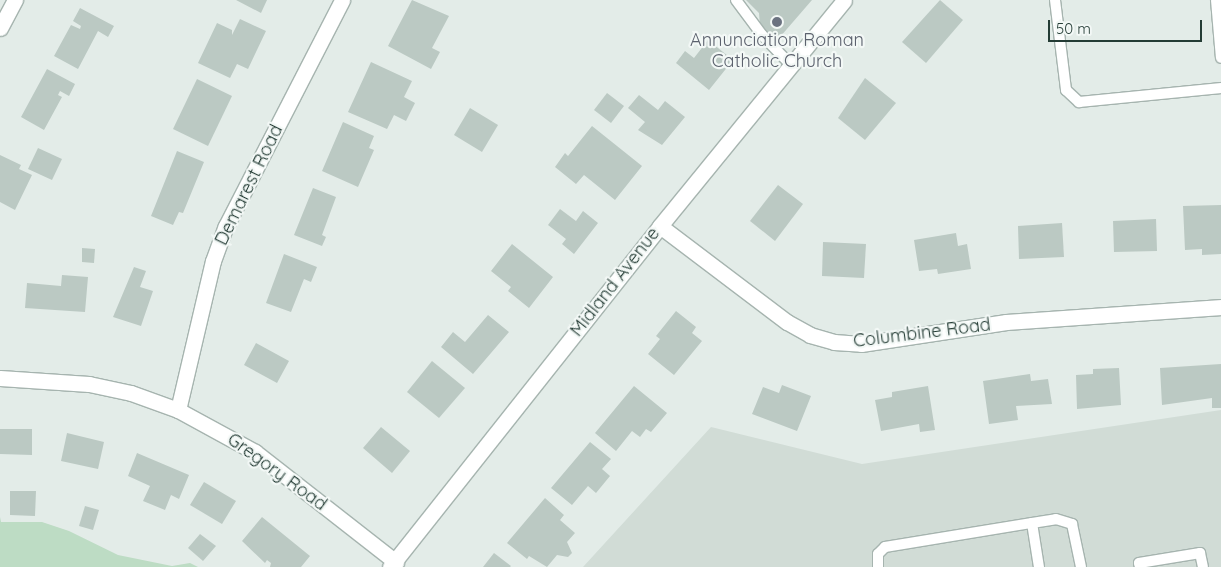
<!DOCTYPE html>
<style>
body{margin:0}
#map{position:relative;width:1221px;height:567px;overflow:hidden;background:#e3ece8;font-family:Quicksand,sans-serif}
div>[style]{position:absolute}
.built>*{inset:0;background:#d1dcd6}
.green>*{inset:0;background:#bddcc4}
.building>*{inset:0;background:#bbc9c3}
.roads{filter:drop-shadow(1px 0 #a6b4af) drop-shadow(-1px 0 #a6b4af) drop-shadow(0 1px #a6b4af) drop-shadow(0 -1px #a6b4af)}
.service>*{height:10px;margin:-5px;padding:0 5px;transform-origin:5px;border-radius:5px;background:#fff}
.minor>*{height:15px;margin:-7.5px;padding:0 7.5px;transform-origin:7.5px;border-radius:7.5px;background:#fff}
.tertiary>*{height:15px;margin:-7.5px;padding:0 7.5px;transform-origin:7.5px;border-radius:7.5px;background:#fff}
.dots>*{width:14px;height:14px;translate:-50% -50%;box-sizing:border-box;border:2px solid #f3f8f6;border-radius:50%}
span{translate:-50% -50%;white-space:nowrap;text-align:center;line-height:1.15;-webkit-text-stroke:4.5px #f3f8f6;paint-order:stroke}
.worship-label{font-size:18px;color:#5b616d}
.street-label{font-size:18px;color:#243c35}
.scale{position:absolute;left:1048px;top:20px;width:154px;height:22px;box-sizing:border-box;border:2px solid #243c35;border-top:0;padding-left:6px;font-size:15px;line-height:18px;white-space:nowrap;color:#243c35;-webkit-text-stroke:4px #f3f8f6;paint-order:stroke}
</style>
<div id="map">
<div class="built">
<i style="clip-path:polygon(1221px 410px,1221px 567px,583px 567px,711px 427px,862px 464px)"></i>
</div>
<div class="green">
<i style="clip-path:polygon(0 517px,1px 522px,42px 522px,69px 531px,118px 555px,172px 566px,190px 563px,198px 567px,0 567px)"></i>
</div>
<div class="building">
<i style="clip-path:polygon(236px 0,267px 0,261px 13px)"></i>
<i style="clip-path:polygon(412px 0,449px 16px,432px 48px,440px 52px,431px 69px,388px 46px)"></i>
<i style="clip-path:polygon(746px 0,812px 0,780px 37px,768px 34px,760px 26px,759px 13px)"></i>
<i style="clip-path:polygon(940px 0,963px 20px,926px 63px,902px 42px)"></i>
<i style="clip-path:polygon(80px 8px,114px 26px,108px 37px,98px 31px,78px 69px,54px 56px,71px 25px,80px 29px,81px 26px,73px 21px)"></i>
<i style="clip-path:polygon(240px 19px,266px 31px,248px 69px,237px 64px,230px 78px,198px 63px,217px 23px,232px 30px,232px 35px)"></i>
<i style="clip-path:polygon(708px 40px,733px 60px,709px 90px,676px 63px,685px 51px,694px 58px)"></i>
<i style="clip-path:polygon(371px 62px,412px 81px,404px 97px,415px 103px,406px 121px,394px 115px,387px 129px,348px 112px)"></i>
<i style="clip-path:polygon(47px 69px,75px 84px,69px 96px,60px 91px,58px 95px,62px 97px,44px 130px,21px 117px)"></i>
<i style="clip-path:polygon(865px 78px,896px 103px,865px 140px,838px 118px)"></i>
<i style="clip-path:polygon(197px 79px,232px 96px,208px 146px,173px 129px)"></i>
<i style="clip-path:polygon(607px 93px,624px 106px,611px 123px,594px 110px)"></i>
<i style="clip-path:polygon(639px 95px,658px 110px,665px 101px,685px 117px,662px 145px,638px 130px,645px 122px,628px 108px)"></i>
<i style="clip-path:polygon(470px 108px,498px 125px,482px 152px,454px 135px)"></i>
<i style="clip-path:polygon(343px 122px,374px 136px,369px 148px,374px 150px,358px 187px,322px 171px)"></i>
<i style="clip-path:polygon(592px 126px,642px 166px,615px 200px,584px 175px,576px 184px,555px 167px,565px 153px,568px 156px)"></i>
<i style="clip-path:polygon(38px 148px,62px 159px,52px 180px,28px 169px)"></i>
<i style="clip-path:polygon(177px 151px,204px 162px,183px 213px,179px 212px,173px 225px,151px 216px)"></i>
<i style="clip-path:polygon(0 155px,21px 165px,19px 169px,32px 175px,15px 210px,0 202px)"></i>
<i style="clip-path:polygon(778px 185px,803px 204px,775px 241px,750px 221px)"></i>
<i style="clip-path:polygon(313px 188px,336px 197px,322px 235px,326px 237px,322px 246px,294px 235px)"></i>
<i style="clip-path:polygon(1221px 205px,1221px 254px,1202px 255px,1202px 249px,1185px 250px,1183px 206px)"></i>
<i style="clip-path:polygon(560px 209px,576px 221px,583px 211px,598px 223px,574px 254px,562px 244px,566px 239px,548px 225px)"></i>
<i style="clip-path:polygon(1156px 219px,1157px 251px,1114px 252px,1113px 221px)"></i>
<i style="clip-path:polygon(1062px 223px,1064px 257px,1019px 259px,1018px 226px)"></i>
<i style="clip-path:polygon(956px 233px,958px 246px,967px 244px,971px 269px,938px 274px,937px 269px,919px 271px,914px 240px)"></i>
<i style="clip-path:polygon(823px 242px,866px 244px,864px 278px,822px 276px)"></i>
<i style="clip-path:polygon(512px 244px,553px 277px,529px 308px,508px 291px,511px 287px,491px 271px)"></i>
<i style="clip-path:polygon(82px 248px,95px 249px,94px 263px,82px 262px)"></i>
<i style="clip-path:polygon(284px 254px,317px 267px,311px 282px,304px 279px,291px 312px,266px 303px)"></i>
<i style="clip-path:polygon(134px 267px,146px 271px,140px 287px,153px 291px,141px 326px,113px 317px)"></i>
<i style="clip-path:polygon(62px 275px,88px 277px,85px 312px,25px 308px,27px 283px,61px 286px)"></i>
<i style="clip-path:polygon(676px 311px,696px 327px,692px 333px,702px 341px,674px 375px,648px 354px,660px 339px,656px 336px)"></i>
<i style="clip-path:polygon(488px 315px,509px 332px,473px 374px,441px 347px,453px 332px,465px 342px)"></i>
<i style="clip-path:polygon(256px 343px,289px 361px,277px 383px,244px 365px)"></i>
<i style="clip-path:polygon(432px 361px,465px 388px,439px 418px,407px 392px)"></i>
<i style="clip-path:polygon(1221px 364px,1221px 408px,1212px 408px,1212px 398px,1162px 405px,1160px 368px)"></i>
<i style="clip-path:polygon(1119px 368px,1121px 405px,1077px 409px,1076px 375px,1093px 374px,1093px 369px)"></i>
<i style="clip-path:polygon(1030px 374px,1031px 381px,1048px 379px,1052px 404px,1016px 406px,1018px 420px,989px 424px,983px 381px)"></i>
<i style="clip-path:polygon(782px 385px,811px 396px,797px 431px,752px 414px,763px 387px,779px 393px)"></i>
<i style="clip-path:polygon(634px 386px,667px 413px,651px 432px,646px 429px,640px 437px,632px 431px,616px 451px,595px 433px)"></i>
<i style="clip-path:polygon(928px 386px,935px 430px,920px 432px,919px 424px,881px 431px,875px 400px,892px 397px,892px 392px)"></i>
<i style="clip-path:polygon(381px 427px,410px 451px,392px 473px,363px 448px)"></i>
<i style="clip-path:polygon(0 429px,32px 429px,32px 455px,0 454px)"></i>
<i style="clip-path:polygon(67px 433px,104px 442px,98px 469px,61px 461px)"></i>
<i style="clip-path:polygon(590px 442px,611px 459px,602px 469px,610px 476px,596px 493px,588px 486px,572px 505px,551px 488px)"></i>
<i style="clip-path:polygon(137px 453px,189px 475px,179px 499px,171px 495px,165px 510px,143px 501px,150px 486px,128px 476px)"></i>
<i style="clip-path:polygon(204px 482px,236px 501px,222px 524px,190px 505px)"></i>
<i style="clip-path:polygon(10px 491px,36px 491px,35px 516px,10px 515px)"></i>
<i style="clip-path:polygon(545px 498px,564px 515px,560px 520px,575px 533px,567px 542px,572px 553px,568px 557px,557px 555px,547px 567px,529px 556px,527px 559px,507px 543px)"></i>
<i style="clip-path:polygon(85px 506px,99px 510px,93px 530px,79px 526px)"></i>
<i style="clip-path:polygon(262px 517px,310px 556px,301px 567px,270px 567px,271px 563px,267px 560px,265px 563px,242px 541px)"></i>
<i style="clip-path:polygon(200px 534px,216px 546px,203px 561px,188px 548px)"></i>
<i style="clip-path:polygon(494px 553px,511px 566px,510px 567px,483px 567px)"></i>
</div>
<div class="roads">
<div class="service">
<i style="left:736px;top:0;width:44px;rotate:53.4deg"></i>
<i style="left:762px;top:35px;width:42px;rotate:46deg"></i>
<i style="left:1055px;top:0;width:91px;rotate:83deg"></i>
<i style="left:1066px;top:90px;width:18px;rotate:43deg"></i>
<i style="left:1079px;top:102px;width:143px;rotate:-5.6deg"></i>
<i style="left:1216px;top:0;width:58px;rotate:85.1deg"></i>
<i style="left:1032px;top:523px;width:24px;rotate:-9deg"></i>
<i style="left:1056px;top:519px;width:17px;rotate:17deg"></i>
<i style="left:1072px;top:524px;width:44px;rotate:78.2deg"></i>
<i style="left:878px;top:567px;width:13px;rotate:-90deg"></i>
<i style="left:878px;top:554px;width:10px;rotate:-45deg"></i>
<i style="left:885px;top:547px;width:149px;rotate:-9.3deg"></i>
<i style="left:1032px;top:523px;width:45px;rotate:81deg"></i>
<i style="left:1140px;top:567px;width:4px;rotate:-104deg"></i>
<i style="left:1139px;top:563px;width:62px;rotate:-9.3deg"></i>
<i style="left:1200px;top:553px;width:14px;rotate:78deg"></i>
</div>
<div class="minor">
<i style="left:0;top:28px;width:32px;rotate:-62deg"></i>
<i style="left:660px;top:226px;width:159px;rotate:37.1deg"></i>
<i style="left:787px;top:322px;width:26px;rotate:29deg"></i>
<i style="left:810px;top:335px;width:25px;rotate:16deg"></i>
<i style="left:834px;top:342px;width:27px;rotate:4deg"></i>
<i style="left:861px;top:344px;width:147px;rotate:-8.6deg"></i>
<i style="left:1006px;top:322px;width:216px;rotate:-4deg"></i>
<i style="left:0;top:378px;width:89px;rotate:3.9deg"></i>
<i style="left:89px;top:384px;width:43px;rotate:12.1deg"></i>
<i style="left:131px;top:393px;width:50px;rotate:19.9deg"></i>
<i style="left:178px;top:410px;width:88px;rotate:28.6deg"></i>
<i style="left:255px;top:452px;width:179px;rotate:38deg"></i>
<i style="left:178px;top:410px;width:153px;rotate:-76.8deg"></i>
<i style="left:213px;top:261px;width:37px;rotate:-70deg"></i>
<i style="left:226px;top:226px;width:254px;rotate:-62.8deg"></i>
</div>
<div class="tertiary">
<i style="left:390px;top:567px;width:435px;rotate:-51.6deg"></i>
<i style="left:660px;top:226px;width:291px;rotate:-50.8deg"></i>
</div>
</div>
<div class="dots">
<i style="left:777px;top:22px;background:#6b7280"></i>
</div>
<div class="worship-label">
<span style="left:777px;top:51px">Annunciation Roman<br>Catholic Church</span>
</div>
<div class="street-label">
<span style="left:249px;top:185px;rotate:-64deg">Demarest Road</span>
<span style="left:615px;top:282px;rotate:-52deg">Midland Avenue</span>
<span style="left:922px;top:333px;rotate:-7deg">Columbine Road</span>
<span style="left:277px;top:472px;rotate:36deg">Gregory Road</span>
</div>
<div class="scale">50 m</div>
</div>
